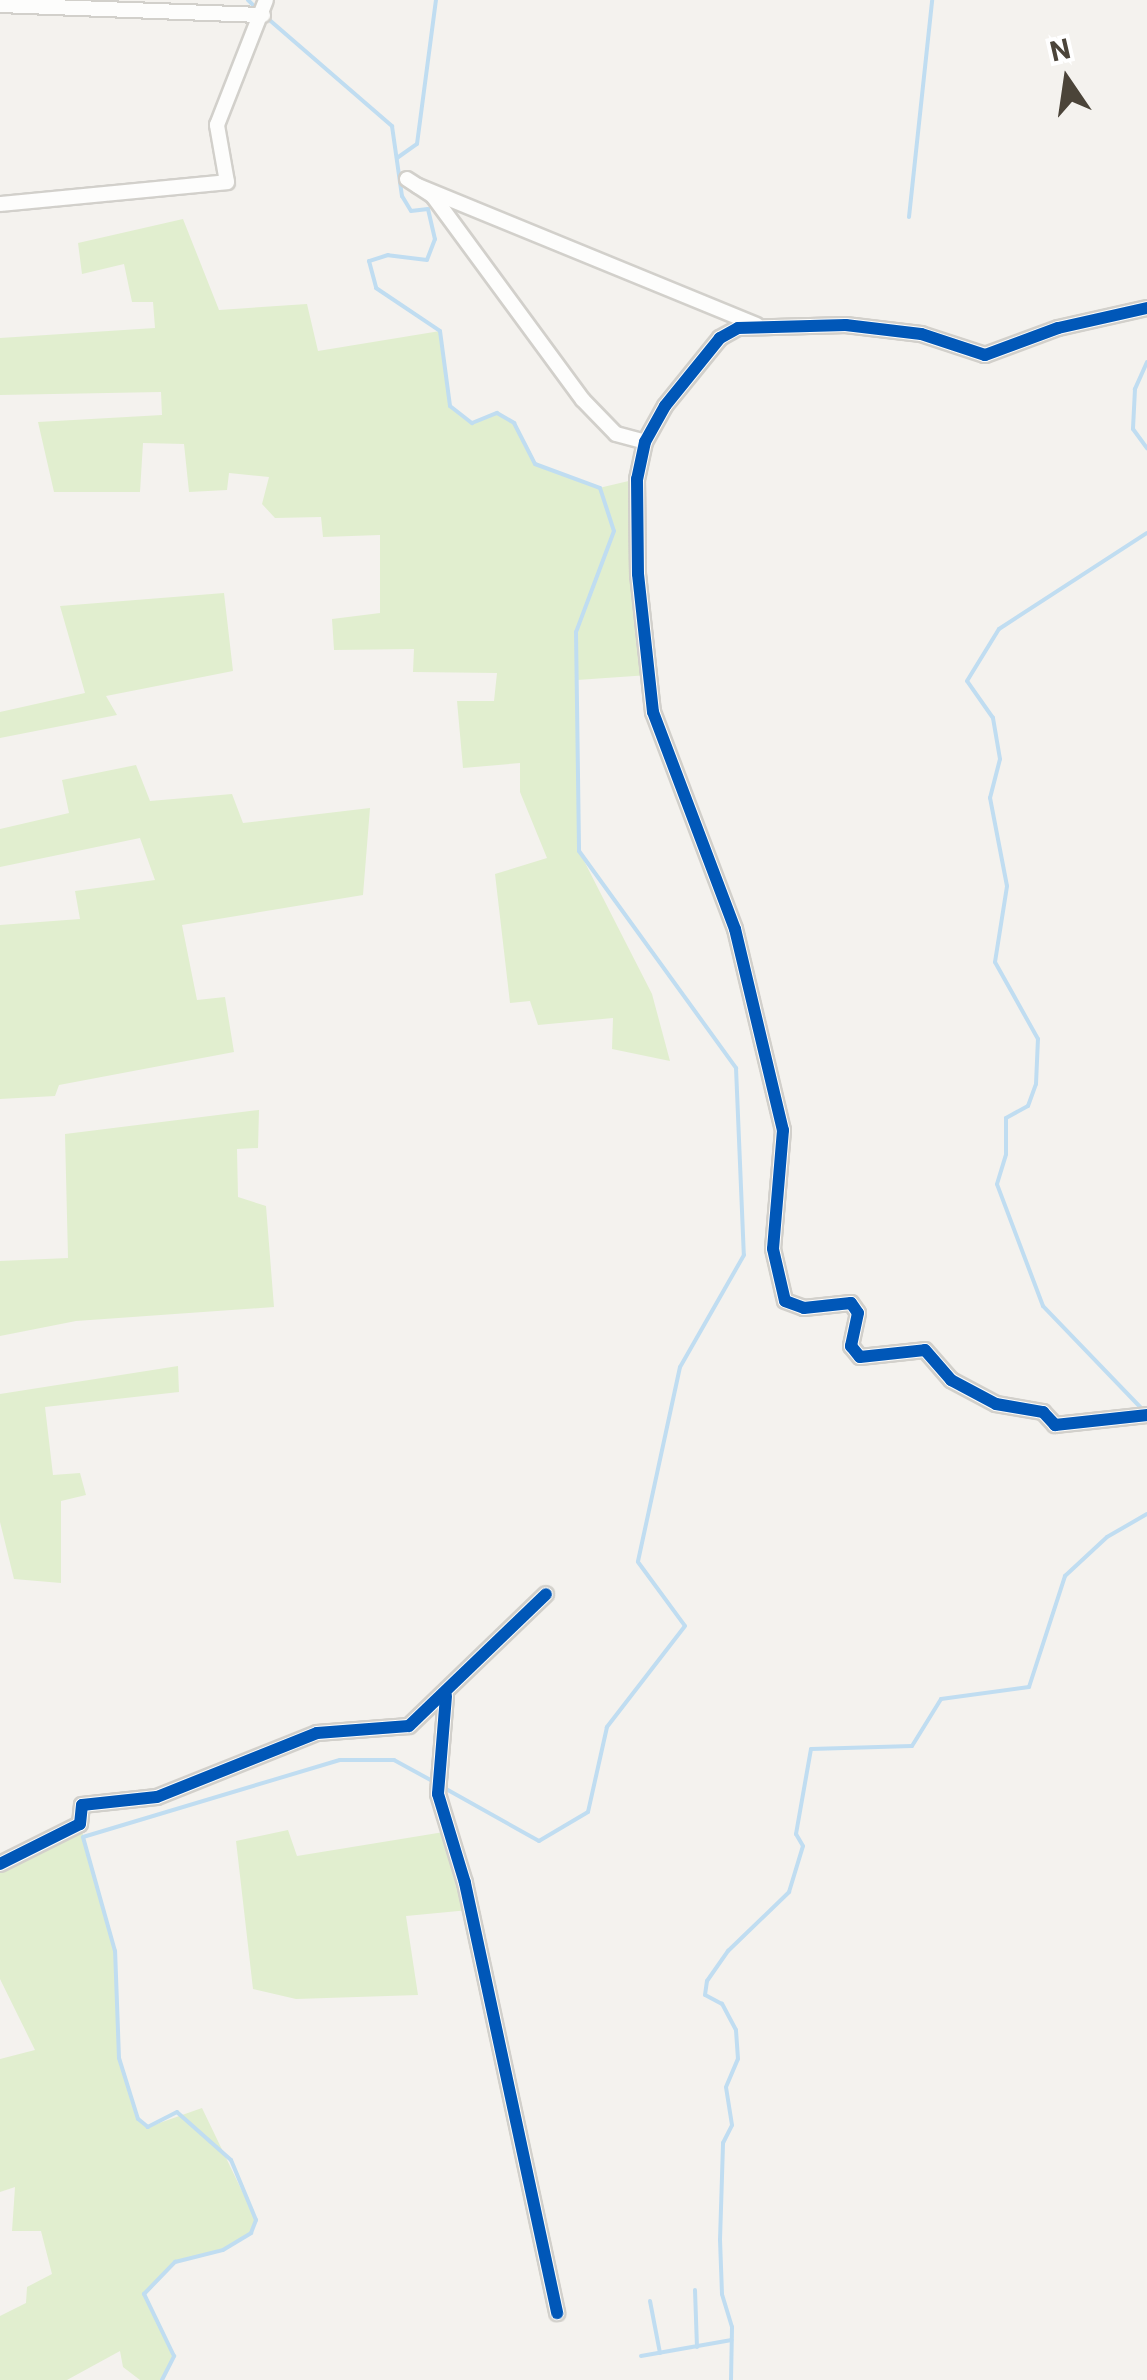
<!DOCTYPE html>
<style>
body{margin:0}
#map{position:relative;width:1147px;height:2380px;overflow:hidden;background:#f4f2ee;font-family:Roboto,sans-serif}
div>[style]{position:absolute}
.green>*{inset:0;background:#e1eecf}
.stream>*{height:4px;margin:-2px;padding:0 2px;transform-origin:2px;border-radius:2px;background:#c0ddf1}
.roads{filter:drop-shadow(2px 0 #d2d0cb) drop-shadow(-2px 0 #d2d0cb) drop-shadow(0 2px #d2d0cb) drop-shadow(0 -2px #d2d0cb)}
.street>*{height:14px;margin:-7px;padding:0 7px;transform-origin:7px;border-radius:7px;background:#fdfdfc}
.cycleway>*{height:12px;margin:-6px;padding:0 6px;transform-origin:6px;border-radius:6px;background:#0057b8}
span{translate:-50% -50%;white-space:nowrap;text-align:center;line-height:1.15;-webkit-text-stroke:10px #fff;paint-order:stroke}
.north{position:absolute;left:1017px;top:30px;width:100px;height:100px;-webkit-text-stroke:8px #fff;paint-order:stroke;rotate:347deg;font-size:28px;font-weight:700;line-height:40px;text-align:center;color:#4b4439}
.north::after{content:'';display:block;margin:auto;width:35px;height:45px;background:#4b4439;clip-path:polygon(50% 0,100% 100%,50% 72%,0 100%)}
</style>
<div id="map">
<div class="green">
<i style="clip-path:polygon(183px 219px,219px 310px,307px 304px,318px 351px,440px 331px,450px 406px,472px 423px,497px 413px,514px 423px,535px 464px,599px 488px,637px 479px,649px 675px,577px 680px,579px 851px,652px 994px,670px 1061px,612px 1049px,613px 1018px,538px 1025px,530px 1001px,510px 1003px,495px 874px,547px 858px,520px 792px,520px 763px,463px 768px,457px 701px,494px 701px,497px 673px,413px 672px,414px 649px,334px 650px,332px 619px,380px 613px,380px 535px,323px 537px,321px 517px,275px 518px,262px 504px,269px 477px,229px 473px,227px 490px,189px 492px,184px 444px,143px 443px,140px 492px,54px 492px,38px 422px,162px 415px,161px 392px,0 395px,0 338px,155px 328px,153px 302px,132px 302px,124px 264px,82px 274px,78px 243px)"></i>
<i style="clip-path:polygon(224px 593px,233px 671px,106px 696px,117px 715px,0 738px,0 712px,85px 693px,60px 606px)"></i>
<i style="clip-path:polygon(136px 765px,150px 801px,232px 794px,243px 823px,370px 808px,363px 895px,182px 925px,197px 1000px,225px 997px,234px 1052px,59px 1085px,55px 1096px,0 1099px,0 925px,80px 919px,75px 891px,155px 880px,140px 838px,0 867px,0 829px,69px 813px,62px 780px)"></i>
<i style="clip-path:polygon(259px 1110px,258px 1148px,237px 1149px,238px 1197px,266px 1206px,274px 1307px,76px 1321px,0 1336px,0 1261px,68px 1258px,65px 1134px)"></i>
<i style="clip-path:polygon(178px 1366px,179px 1392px,45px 1407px,53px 1475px,80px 1473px,86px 1495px,61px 1501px,61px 1583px,14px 1579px,0 1522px,0 1394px)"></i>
<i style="clip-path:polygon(80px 1824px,115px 1951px,119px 2058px,138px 2119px,148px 2127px,202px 2108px,256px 2220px,251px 2233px,223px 2250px,175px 2262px,144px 2294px,174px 2356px,162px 2380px,140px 2380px,123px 2367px,120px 2351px,67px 2380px,0 2380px,0 2316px,26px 2303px,27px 2287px,52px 2274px,41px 2231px,12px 2231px,15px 2187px,0 2192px,0 2059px,35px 2050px,0 1979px,0 1864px)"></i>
<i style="clip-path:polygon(288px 1830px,297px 1856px,450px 1831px,469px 1910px,406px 1916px,418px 1995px,296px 1999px,253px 1989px,236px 1841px)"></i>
</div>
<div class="stream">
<i style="left:248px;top:0;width:16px;rotate:45deg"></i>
<i style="left:266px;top:17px;width:167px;rotate:40.9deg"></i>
<i style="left:392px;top:126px;width:71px;rotate:81.9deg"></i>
<i style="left:402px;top:196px;width:17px;rotate:59deg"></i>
<i style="left:411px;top:211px;width:17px;rotate:-7deg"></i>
<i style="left:428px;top:209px;width:31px;rotate:77deg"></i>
<i style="left:435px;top:239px;width:22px;rotate:111deg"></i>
<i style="left:427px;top:260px;width:39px;rotate:-173deg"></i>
<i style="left:388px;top:255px;width:20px;rotate:162deg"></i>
<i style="left:369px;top:261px;width:28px;rotate:75deg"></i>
<i style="left:376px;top:288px;width:77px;rotate:33.9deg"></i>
<i style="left:440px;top:331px;width:76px;rotate:82.4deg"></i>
<i style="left:450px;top:406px;width:28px;rotate:38deg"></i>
<i style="left:472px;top:423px;width:27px;rotate:-22deg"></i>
<i style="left:497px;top:413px;width:20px;rotate:30deg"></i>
<i style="left:514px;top:423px;width:46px;rotate:62.9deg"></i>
<i style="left:535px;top:464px;width:69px;rotate:20.3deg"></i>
<i style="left:600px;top:488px;width:45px;rotate:72deg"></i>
<i style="left:614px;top:531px;width:108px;rotate:110.6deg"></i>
<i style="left:576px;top:632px;width:219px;rotate:89.2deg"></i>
<i style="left:579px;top:851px;width:268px;rotate:54.1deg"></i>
<i style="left:736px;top:1068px;width:187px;rotate:87.6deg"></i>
<i style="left:744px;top:1255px;width:129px;rotate:119.7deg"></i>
<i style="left:680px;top:1367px;width:199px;rotate:102.2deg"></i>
<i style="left:638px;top:1562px;width:79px;rotate:53.7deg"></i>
<i style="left:685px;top:1626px;width:128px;rotate:127.7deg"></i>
<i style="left:607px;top:1727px;width:87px;rotate:102.6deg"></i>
<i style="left:588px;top:1812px;width:57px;rotate:149.4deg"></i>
<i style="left:539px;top:1841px;width:109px;rotate:-150.8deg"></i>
<i style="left:397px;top:158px;width:24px;rotate:-35deg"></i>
<i style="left:417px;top:144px;width:145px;rotate:-82.5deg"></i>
<i style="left:909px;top:217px;width:218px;rotate:-83.9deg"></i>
<i style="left:1147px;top:362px;width:30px;rotate:114deg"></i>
<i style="left:1135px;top:389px;width:40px;rotate:92.9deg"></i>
<i style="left:1133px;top:429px;width:24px;rotate:54deg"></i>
<i style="left:1145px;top:1412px;width:147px;rotate:-133.9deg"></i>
<i style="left:1043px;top:1306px;width:130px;rotate:-110.7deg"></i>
<i style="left:997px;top:1184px;width:31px;rotate:-73deg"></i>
<i style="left:1006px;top:1154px;width:36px;rotate:-90deg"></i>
<i style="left:1006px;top:1118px;width:25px;rotate:-29deg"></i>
<i style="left:1028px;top:1106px;width:23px;rotate:-70deg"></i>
<i style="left:1036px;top:1084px;width:45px;rotate:-87.5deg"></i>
<i style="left:1038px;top:1039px;width:88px;rotate:-119.2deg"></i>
<i style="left:995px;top:962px;width:77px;rotate:-81deg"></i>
<i style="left:1007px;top:886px;width:90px;rotate:-100.9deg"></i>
<i style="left:990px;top:798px;width:40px;rotate:-75.6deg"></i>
<i style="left:1000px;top:759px;width:42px;rotate:-99.7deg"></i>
<i style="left:993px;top:718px;width:45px;rotate:-125.1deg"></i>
<i style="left:967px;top:681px;width:61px;rotate:-58.4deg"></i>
<i style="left:999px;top:629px;width:176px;rotate:-33deg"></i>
<i style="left:695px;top:2290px;width:57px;rotate:88deg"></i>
<i style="left:650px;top:2301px;width:53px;rotate:79.1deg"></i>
<i style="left:641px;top:2356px;width:92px;rotate:-10deg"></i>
<i style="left:162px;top:2380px;width:27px;rotate:-63deg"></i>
<i style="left:174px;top:2356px;width:69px;rotate:-115.8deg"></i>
<i style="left:144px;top:2294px;width:45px;rotate:-45.9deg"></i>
<i style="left:175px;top:2262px;width:49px;rotate:-14deg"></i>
<i style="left:223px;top:2250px;width:33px;rotate:-31deg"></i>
<i style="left:251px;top:2233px;width:14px;rotate:-69deg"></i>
<i style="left:256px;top:2220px;width:65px;rotate:-112.6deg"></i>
<i style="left:231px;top:2160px;width:72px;rotate:-138.4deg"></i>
<i style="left:177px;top:2112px;width:33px;rotate:153deg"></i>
<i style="left:148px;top:2127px;width:13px;rotate:-141deg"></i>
<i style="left:138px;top:2119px;width:64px;rotate:-107.3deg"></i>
<i style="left:119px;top:2058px;width:107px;rotate:-92.1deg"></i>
<i style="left:115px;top:1951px;width:118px;rotate:-105.7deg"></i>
<i style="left:83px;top:1837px;width:268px;rotate:-16.7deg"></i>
<i style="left:340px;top:1760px;width:54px"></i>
<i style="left:394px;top:1760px;width:48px;rotate:28.7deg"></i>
<i style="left:731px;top:2380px;width:53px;rotate:-88.9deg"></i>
<i style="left:732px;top:2327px;width:34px;rotate:-107deg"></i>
<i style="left:722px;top:2294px;width:54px;rotate:-92.1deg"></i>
<i style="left:720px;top:2240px;width:97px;rotate:-88.2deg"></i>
<i style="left:723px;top:2143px;width:20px;rotate:-63deg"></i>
<i style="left:732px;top:2125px;width:38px;rotate:-99deg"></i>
<i style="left:726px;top:2087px;width:30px;rotate:-67deg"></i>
<i style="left:738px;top:2059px;width:29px;rotate:-94deg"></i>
<i style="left:736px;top:2030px;width:30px;rotate:-118deg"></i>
<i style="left:722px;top:2004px;width:19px;rotate:-152deg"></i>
<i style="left:705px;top:1995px;width:14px;rotate:-82deg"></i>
<i style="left:707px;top:1981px;width:37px;rotate:-55deg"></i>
<i style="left:728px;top:1951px;width:85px;rotate:-44deg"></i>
<i style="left:789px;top:1892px;width:48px;rotate:-73.1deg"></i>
<i style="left:803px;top:1846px;width:14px;rotate:-120deg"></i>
<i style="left:796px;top:1834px;width:86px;rotate:-80deg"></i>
<i style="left:811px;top:1749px;width:101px;rotate:-1.7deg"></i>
<i style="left:912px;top:1746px;width:55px;rotate:-58.3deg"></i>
<i style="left:941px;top:1699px;width:89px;rotate:-7.8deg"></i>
<i style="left:1029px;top:1687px;width:117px;rotate:-72deg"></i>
<i style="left:1065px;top:1576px;width:57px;rotate:-42.9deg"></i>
<i style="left:1107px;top:1537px;width:46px;rotate:-29.9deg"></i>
</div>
<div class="roads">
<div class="street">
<i style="left:0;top:5px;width:263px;rotate:2.2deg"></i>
<i style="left:407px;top:179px;width:31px;rotate:33deg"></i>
<i style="left:433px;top:196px;width:253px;rotate:53.7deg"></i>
<i style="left:583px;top:400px;width:47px;rotate:45.9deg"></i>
<i style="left:616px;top:434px;width:30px;rotate:15deg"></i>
<i style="left:418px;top:186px;width:366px;rotate:22.3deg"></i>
<i style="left:0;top:204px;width:228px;rotate:-5.5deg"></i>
<i style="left:227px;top:182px;width:58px;rotate:-100deg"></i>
<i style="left:217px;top:125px;width:134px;rotate:-68.6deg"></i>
<i style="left:1147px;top:308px;width:91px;rotate:167.3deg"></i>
<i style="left:1058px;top:328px;width:78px;rotate:159.7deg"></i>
<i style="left:985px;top:355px;width:67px;rotate:-161.8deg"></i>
<i style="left:921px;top:334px;width:76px;rotate:-173.2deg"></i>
<i style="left:846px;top:325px;width:108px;rotate:178.4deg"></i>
<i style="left:738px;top:328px;width:21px;rotate:151deg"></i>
<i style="left:720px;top:338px;width:87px;rotate:129deg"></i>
<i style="left:665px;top:406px;width:41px;rotate:119.1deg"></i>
<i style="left:645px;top:442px;width:38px;rotate:102deg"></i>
<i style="left:637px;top:479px;width:95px;rotate:89.4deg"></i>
<i style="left:638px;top:574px;width:139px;rotate:83.8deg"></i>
<i style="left:653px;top:712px;width:232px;rotate:69.3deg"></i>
<i style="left:735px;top:929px;width:207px;rotate:76.6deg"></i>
<i style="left:783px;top:1130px;width:119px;rotate:94.8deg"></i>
<i style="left:773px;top:1249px;width:53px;rotate:77deg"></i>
<i style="left:785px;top:1301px;width:20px;rotate:20deg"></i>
<i style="left:804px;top:1308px;width:47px;rotate:-6.1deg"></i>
<i style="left:851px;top:1303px;width:12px;rotate:55deg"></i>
<i style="left:858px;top:1313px;width:34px;rotate:102deg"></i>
<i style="left:851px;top:1346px;width:14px;rotate:51deg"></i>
<i style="left:860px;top:1357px;width:65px;rotate:-6.1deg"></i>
<i style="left:925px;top:1350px;width:40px;rotate:49deg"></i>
<i style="left:951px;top:1380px;width:51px;rotate:28.1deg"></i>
<i style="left:996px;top:1404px;width:48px;rotate:9.7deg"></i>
<i style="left:1043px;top:1412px;width:18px;rotate:47deg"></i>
<i style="left:1055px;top:1425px;width:93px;rotate:-6.2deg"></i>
<i style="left:446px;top:1696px;width:98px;rotate:94.7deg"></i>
<i style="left:438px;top:1794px;width:93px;rotate:73.1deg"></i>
<i style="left:465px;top:1883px;width:440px;rotate:77.9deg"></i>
<i style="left:0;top:1864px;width:89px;rotate:-26.6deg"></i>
<i style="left:80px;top:1824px;width:19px;rotate:-84deg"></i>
<i style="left:82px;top:1805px;width:75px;rotate:-6.1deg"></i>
<i style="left:157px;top:1797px;width:172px;rotate:-21.8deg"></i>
<i style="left:317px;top:1733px;width:92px;rotate:-4.4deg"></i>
<i style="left:409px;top:1726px;width:190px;rotate:-43.9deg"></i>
</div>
</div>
<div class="cycleway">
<i style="left:1147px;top:308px;width:91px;rotate:167.3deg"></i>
<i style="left:1058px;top:328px;width:78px;rotate:159.7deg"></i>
<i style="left:985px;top:355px;width:67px;rotate:-161.8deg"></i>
<i style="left:921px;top:334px;width:76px;rotate:-173.2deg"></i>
<i style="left:846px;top:325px;width:108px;rotate:178.4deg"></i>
<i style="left:738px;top:328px;width:21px;rotate:151deg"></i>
<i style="left:720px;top:338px;width:87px;rotate:129deg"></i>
<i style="left:665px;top:406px;width:41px;rotate:119.1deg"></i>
<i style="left:645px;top:442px;width:38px;rotate:102deg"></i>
<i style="left:637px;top:479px;width:95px;rotate:89.4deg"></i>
<i style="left:638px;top:574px;width:139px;rotate:83.8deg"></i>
<i style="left:653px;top:712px;width:232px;rotate:69.3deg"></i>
<i style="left:735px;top:929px;width:207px;rotate:76.6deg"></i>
<i style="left:783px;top:1130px;width:119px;rotate:94.8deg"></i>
<i style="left:773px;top:1249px;width:53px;rotate:77deg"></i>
<i style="left:785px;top:1301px;width:20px;rotate:20deg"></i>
<i style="left:804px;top:1308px;width:47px;rotate:-6.1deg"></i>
<i style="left:851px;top:1303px;width:12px;rotate:55deg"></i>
<i style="left:858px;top:1313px;width:34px;rotate:102deg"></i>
<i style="left:851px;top:1346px;width:14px;rotate:51deg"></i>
<i style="left:860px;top:1357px;width:65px;rotate:-6.1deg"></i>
<i style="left:925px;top:1350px;width:40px;rotate:49deg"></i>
<i style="left:951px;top:1380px;width:51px;rotate:28.1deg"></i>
<i style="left:996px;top:1404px;width:48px;rotate:9.7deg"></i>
<i style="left:1043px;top:1412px;width:18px;rotate:47deg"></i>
<i style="left:1055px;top:1425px;width:93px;rotate:-6.2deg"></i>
<i style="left:446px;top:1696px;width:98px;rotate:94.7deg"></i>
<i style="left:438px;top:1794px;width:93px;rotate:73.1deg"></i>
<i style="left:465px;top:1883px;width:440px;rotate:77.9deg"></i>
<i style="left:0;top:1864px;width:89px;rotate:-26.6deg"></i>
<i style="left:80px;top:1824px;width:19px;rotate:-84deg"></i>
<i style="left:82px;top:1805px;width:75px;rotate:-6.1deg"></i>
<i style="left:157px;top:1797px;width:172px;rotate:-21.8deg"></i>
<i style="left:317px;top:1733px;width:92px;rotate:-4.4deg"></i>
<i style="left:409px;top:1726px;width:190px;rotate:-43.9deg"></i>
</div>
<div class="north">N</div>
</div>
